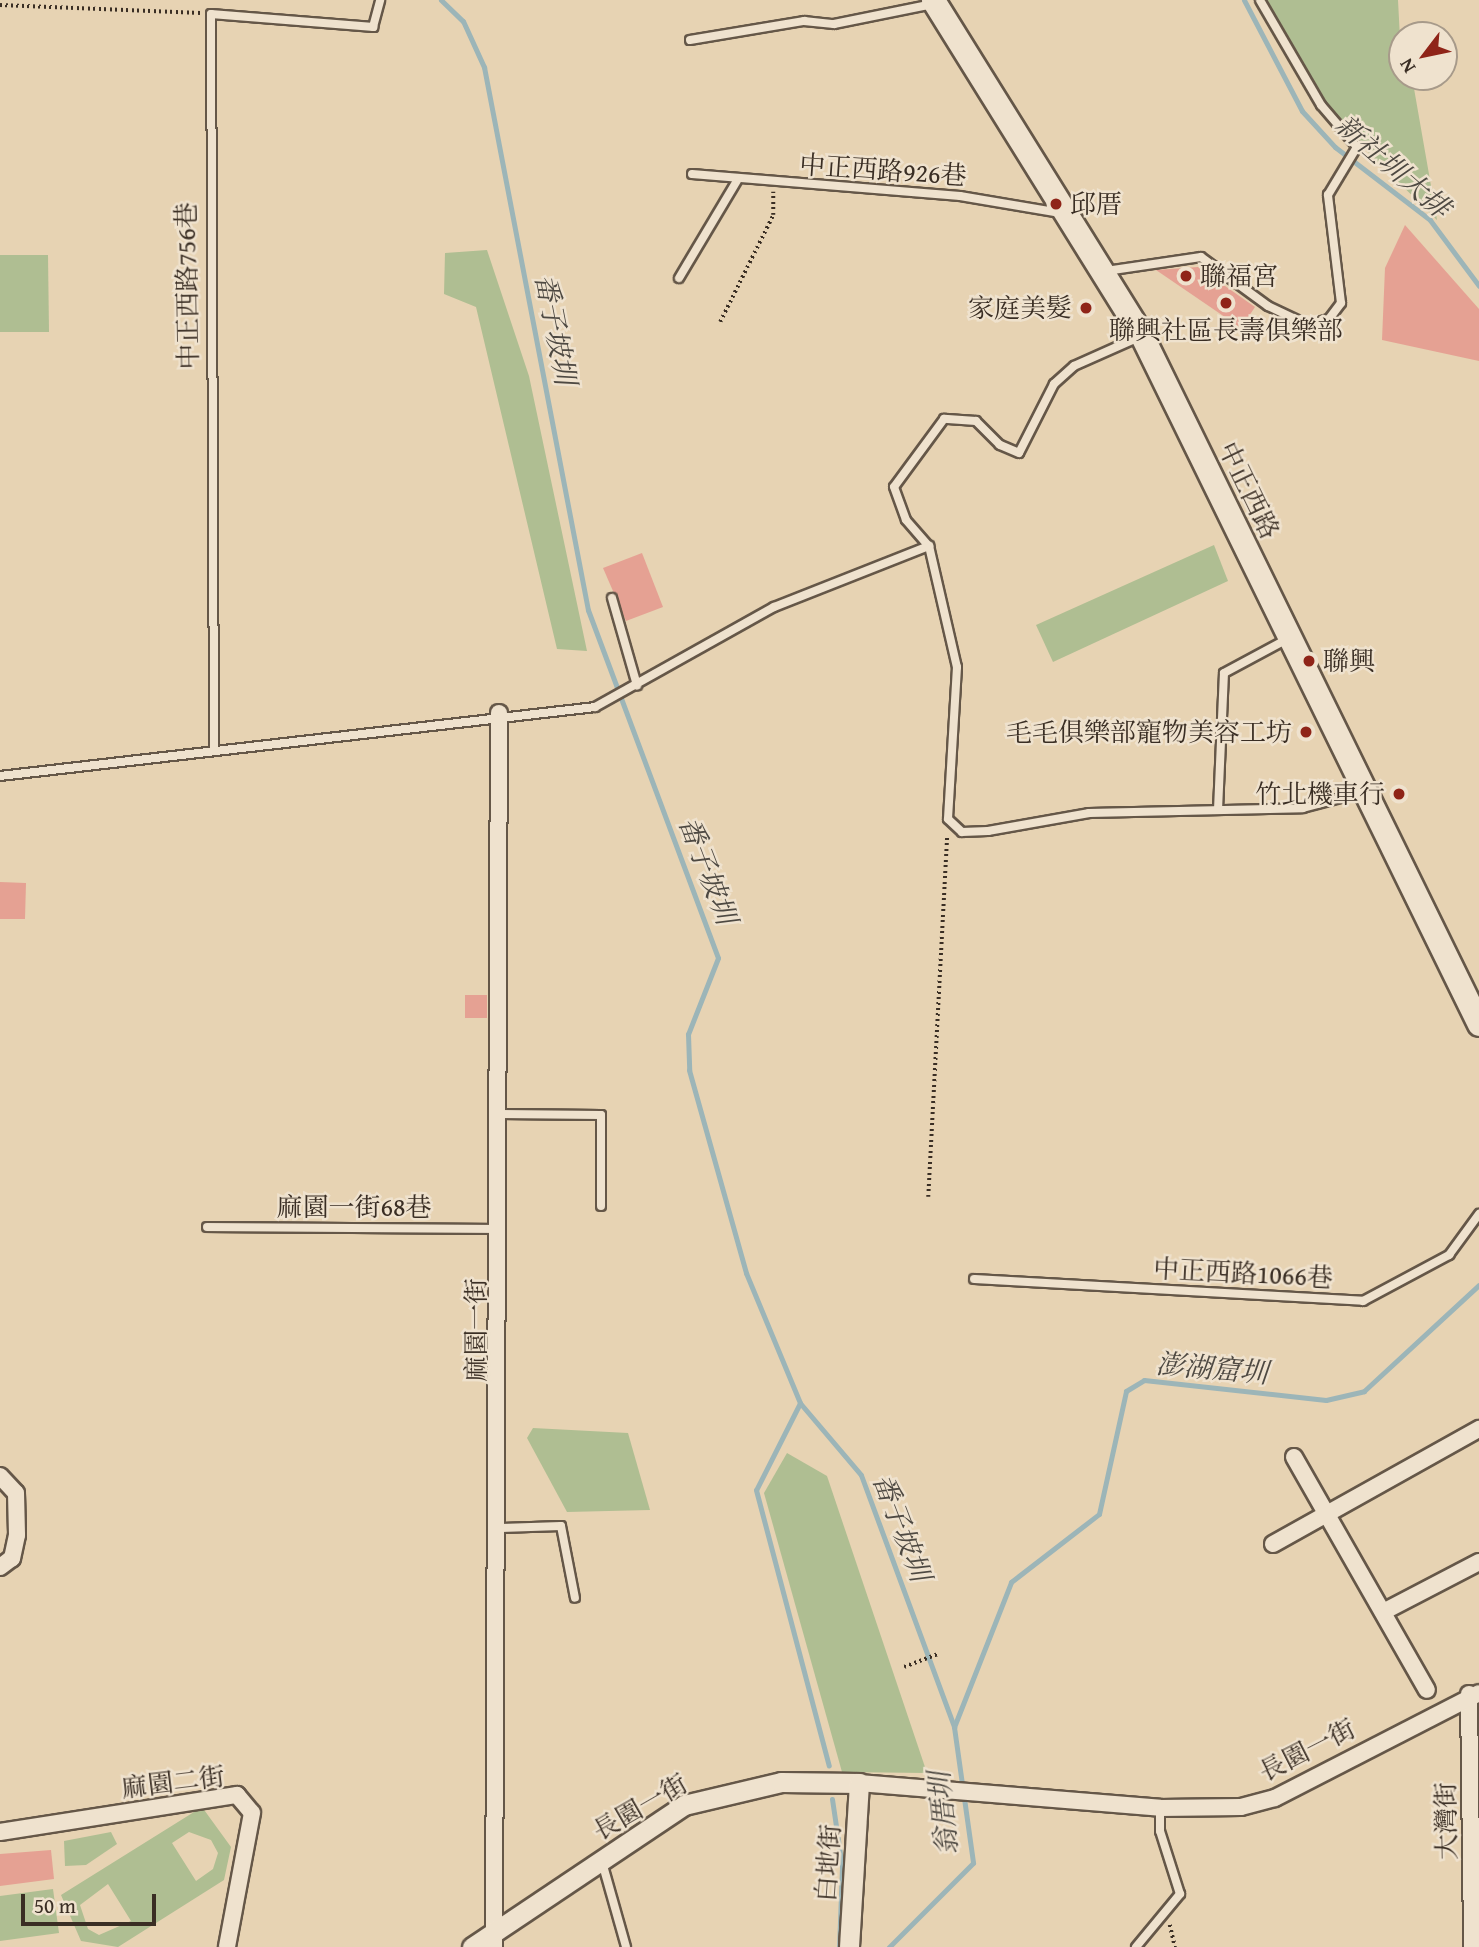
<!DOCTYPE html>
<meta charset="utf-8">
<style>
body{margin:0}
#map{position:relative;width:1479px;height:1947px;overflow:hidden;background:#e7d3b3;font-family:"Gentium Book Plus","Noto Serif TC",serif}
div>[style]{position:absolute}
.green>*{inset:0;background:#afbe92}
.stream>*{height:5px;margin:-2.5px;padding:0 2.5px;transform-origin:2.5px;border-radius:2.5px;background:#9cb5b8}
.building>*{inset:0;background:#e5a193}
.path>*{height:3.5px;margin-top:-1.75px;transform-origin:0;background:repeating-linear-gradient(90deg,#3a2e24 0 2px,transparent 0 5.5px)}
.roads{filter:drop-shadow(2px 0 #655748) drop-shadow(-2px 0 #655748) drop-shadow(0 2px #655748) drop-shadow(0 -2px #655748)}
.service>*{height:8px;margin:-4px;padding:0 4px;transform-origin:4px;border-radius:4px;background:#efe2ce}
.minor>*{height:16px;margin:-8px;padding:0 8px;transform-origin:8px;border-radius:8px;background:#efe2ce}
.tertiary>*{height:19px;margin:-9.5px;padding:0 9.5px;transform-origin:9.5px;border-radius:9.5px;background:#efe2ce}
.secondary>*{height:23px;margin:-11.5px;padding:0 11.5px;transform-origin:11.5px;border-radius:11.5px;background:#efe2ce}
.dots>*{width:19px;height:19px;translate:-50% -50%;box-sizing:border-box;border:4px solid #efe2ce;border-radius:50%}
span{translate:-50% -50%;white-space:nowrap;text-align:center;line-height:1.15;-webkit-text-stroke:5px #efe2ce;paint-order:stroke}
.street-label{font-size:26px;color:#3a2e24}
.poi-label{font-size:26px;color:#3a2e24}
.left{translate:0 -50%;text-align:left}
.right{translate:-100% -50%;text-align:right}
.water-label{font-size:28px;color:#4e4942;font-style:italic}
.north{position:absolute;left:1388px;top:21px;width:70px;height:70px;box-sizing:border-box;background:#efe2ce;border:2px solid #a79a8a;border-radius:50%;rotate:238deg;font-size:19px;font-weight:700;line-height:28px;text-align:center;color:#3a2e24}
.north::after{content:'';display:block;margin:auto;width:24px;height:32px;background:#8f2418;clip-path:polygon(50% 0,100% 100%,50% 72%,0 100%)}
.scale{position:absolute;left:21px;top:1894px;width:135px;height:32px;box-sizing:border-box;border:4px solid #3a2e24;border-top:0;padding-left:9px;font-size:21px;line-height:24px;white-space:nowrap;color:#3a2e24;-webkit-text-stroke:5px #efe2ce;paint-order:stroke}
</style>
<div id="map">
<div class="green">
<i style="clip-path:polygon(1260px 0,1398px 0,1402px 77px,1412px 77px,1437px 220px,1321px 106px)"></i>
<i style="clip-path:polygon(487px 250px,529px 376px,587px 651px,557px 649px,476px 307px,444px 294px,445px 253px)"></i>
<i style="clip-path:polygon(0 255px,48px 255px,49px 332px,0 332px)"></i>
<i style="clip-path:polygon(1214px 545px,1228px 581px,1053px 662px,1036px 625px)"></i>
<i style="clip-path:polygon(533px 1428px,628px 1433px,650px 1510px,567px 1512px,527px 1438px)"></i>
<i style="clip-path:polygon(787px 1453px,827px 1476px,927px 1773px,842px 1772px,764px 1493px)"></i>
<i style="clip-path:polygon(evenodd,202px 1807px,231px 1847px,224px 1880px,118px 1947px,81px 1941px,61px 1895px,202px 1807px,189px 1832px,211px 1840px,218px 1853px,213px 1869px,196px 1881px,172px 1843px,189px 1832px,202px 1807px,108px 1884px,131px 1921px,99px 1935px,88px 1929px,80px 1905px,108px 1884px)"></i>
<i style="clip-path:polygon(111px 1832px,117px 1844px,86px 1865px,65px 1866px,64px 1841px)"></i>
<i style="clip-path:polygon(53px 1889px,59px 1933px,0 1941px,0 1896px)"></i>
</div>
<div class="stream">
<i style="left:441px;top:0;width:30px;rotate:44deg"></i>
<i style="left:463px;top:21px;width:51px;rotate:65.5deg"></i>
<i style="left:484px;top:67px;width:553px;rotate:79.16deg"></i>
<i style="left:588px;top:610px;width:371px;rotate:69.5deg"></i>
<i style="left:718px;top:958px;width:82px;rotate:111.5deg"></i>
<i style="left:688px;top:1034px;width:36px;rotate:88deg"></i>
<i style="left:689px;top:1070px;width:211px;rotate:74.3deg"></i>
<i style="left:746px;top:1273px;width:141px;rotate:67.4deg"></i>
<i style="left:800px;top:1403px;width:94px;rotate:49.7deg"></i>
<i style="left:861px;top:1475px;width:269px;rotate:69.7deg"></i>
<i style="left:954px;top:1727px;width:137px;rotate:82deg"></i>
<i style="left:973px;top:1863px;width:119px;rotate:135deg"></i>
<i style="left:1244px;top:0;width:125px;rotate:62.4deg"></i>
<i style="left:1302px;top:111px;width:49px;rotate:47.5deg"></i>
<i style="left:1335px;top:147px;width:120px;rotate:37.5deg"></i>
<i style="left:1430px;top:220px;width:82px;rotate:53.4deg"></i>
<i style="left:800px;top:1403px;width:97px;rotate:116.8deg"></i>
<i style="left:756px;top:1490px;width:285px;rotate:75.2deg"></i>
<i style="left:954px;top:1727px;width:156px;rotate:-68.5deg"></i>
<i style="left:1011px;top:1582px;width:111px;rotate:-37.7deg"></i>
<i style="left:1099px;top:1514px;width:126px;rotate:-77.6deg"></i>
<i style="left:1126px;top:1391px;width:21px;rotate:-31deg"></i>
<i style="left:1144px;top:1380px;width:183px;rotate:6.3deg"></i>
<i style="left:1326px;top:1400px;width:39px;rotate:-13deg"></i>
<i style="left:1364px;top:1391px;width:156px;rotate:-42.7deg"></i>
<i style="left:832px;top:1799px;width:69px;rotate:81.6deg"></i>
<i style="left:842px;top:1867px;width:80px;rotate:92.1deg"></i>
</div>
<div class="building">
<i style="clip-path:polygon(1405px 225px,1479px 309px,1479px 361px,1382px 340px,1385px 268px)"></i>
<i style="clip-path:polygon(1198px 267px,1255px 307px,1241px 328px,1156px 270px)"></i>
<i style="clip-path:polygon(642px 553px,663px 607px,626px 621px,603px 568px)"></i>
<i style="clip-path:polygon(0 882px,26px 883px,25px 919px,0 919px)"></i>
<i style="clip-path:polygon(465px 995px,487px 995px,487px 1018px,465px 1018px)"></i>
<i style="clip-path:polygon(51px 1850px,54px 1879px,0 1886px,0 1854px)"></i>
</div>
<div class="path">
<i style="left:0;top:5px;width:201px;rotate:2.3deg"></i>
<i style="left:720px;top:322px;width:119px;rotate:-63.6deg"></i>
<i style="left:773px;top:215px;width:23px;rotate:-90deg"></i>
<i style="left:928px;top:1197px;width:361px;rotate:-87deg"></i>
<i style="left:904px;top:1667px;width:36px;rotate:-21deg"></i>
<i style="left:1170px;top:1925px;width:23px;rotate:77deg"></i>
</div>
<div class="roads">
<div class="service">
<i style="left:690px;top:40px;width:116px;rotate:-9.5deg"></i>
<i style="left:804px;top:21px;width:30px;rotate:6deg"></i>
<i style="left:834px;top:24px;width:101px;rotate:-11.4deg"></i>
<i style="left:692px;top:174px;width:269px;rotate:4.7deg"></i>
<i style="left:960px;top:196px;width:102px;rotate:9.6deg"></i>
<i style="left:1106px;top:271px;width:96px;rotate:-8.4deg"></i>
<i style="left:1201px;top:257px;width:83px;rotate:36.2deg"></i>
<i style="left:1268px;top:306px;width:44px;rotate:25.4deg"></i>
<i style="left:1308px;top:325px;width:22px;rotate:-16deg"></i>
<i style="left:1329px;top:319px;width:20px;rotate:-53deg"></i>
<i style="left:1341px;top:303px;width:109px;rotate:-96.9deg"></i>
<i style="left:1328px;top:195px;width:56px;rotate:-58.9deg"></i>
<i style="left:1357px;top:147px;width:55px;rotate:-130.6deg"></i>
<i style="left:1321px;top:105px;width:121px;rotate:-120.2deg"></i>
<i style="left:679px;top:278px;width:115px;rotate:-59.2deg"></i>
<i style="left:1139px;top:337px;width:71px;rotate:156deg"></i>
<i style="left:1074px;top:366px;width:27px;rotate:138deg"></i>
<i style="left:1054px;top:384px;width:77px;rotate:116.9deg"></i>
<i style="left:1019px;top:453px;width:21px;rotate:-157deg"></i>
<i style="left:1000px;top:445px;width:34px;rotate:-135deg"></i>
<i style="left:976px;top:421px;width:32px;rotate:-176deg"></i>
<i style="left:944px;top:419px;width:84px;rotate:126.3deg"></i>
<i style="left:894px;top:487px;width:35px;rotate:70deg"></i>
<i style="left:906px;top:520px;width:35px;rotate:49deg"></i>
<i style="left:929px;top:546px;width:124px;rotate:77deg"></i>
<i style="left:957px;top:667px;width:152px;rotate:93.4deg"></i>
<i style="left:948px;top:819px;width:19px;rotate:43deg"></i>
<i style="left:962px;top:832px;width:26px;rotate:-2deg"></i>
<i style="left:988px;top:831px;width:103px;rotate:-10.1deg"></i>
<i style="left:1089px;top:813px;width:214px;rotate:-1.3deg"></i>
<i style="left:1303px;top:808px;width:62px;rotate:-14.9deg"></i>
<i style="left:612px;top:598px;width:91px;rotate:74deg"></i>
<i style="left:214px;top:749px;width:735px;rotate:-90.23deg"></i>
<i style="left:211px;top:14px;width:163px;rotate:4.6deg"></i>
<i style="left:373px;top:27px;width:28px;rotate:-75deg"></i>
<i style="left:0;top:776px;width:599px;rotate:-6.61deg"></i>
<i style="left:595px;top:707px;width:205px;rotate:-29.2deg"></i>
<i style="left:774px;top:607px;width:167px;rotate:-21.5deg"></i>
<i style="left:1218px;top:810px;width:137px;rotate:-87.5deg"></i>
<i style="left:1224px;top:673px;width:74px;rotate:-28.3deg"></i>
<i style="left:500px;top:1114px;width:101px;rotate:0.6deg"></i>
<i style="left:601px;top:1115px;width:91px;rotate:90deg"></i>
<i style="left:207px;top:1227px;width:290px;rotate:0.4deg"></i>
<i style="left:974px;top:1279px;width:390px;rotate:3.2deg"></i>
<i style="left:1363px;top:1301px;width:98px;rotate:-28.1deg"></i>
<i style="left:1449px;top:1255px;width:51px;rotate:-53.8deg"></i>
<i style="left:501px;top:1528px;width:60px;rotate:-1.9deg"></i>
<i style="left:561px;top:1526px;width:73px;rotate:79deg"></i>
<i style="left:602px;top:1862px;width:88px;rotate:74.2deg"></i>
<i style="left:1136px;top:1947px;width:69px;rotate:-50.3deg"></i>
<i style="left:1180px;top:1894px;width:66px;rotate:-107.6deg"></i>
<i style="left:1160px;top:1831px;width:23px;rotate:-90deg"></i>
</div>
<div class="minor">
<i style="left:1294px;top:1457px;width:268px;rotate:60.3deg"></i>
<i style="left:0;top:1476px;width:23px;rotate:47deg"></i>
<i style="left:16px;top:1493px;width:42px;rotate:88.6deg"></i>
<i style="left:17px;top:1535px;width:24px;rotate:102deg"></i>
<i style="left:12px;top:1558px;width:15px;rotate:143deg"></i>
<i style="left:1273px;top:1544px;width:236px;rotate:-29.2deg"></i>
<i style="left:1383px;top:1612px;width:108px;rotate:-27.5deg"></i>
<i style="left:1469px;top:1694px;width:253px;rotate:89.3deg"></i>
<i style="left:859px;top:1783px;width:302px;rotate:4.7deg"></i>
<i style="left:1160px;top:1808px;width:81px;rotate:-0.7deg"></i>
<i style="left:1241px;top:1807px;width:35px;rotate:-15deg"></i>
<i style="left:1275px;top:1798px;width:229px;rotate:-27.2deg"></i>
<i style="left:0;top:1832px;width:240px;rotate:-8.9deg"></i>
<i style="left:237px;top:1795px;width:23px;rotate:50deg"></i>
<i style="left:252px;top:1813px;width:136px;rotate:100.6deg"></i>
<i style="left:494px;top:1947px;width:1234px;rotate:-89.77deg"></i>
</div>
<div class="tertiary">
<i style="left:472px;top:1947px;width:255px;rotate:-33.8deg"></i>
<i style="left:684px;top:1805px;width:100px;rotate:-13.3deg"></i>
<i style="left:781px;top:1782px;width:78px;rotate:0.7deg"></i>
<i style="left:859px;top:1783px;width:164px;rotate:93.5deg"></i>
</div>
<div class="secondary">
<i style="left:933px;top:0;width:396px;rotate:58.1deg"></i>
<i style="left:1142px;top:336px;width:766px;rotate:63.9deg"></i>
</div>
</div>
<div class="dots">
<i style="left:1056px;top:204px;background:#8f2418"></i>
<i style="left:1186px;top:276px;background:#8f2418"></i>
<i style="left:1226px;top:303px;background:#8f2418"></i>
<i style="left:1086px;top:308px;background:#8f2418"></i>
<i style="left:1309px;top:661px;background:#8f2418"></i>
<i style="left:1306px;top:732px;background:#8f2418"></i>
<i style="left:1399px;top:794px;background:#8f2418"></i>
</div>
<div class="street-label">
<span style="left:883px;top:170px;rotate:4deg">中正西路926巷</span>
<span style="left:187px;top:286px;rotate:-91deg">中正西路756巷</span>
<span style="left:1249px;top:490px;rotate:64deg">中正西路</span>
<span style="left:354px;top:1207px">麻園一街68巷</span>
<span style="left:1243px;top:1273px;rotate:3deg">中正西路1066巷</span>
<span style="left:476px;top:1330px;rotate:-90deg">麻園一街</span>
<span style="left:1307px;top:1750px;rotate:-27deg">長園一街</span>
<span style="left:173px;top:1782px;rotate:-7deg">麻園二街</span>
<span style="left:640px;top:1807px;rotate:-30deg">長園一街</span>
<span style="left:1446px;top:1821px;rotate:-91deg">大灣街</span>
<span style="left:828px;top:1863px;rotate:-86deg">白地街</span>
</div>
<div class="poi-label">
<span class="left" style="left:1070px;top:204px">邱厝</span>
<span class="left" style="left:1200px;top:276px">聯福宮</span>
<span class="right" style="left:1072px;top:308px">家庭美髮</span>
<span style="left:1226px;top:330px">聯興社區長壽俱樂部</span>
<span class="left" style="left:1323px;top:661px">聯興</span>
<span class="right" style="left:1292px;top:732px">毛毛俱樂部寵物美容工坊</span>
<span class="right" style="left:1385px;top:794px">竹北機車行</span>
</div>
<div class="water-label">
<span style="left:1393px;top:166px;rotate:41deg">新社圳大排</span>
<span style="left:556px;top:329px;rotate:79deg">番子坡圳</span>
<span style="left:708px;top:870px;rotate:69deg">番子坡圳</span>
<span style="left:1212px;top:1368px;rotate:5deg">澎湖窟圳</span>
<span style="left:902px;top:1527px;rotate:69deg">番子坡圳</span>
<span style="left:943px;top:1814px;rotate:-96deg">翁厝圳</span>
</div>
<div class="north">N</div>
<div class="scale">50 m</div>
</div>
